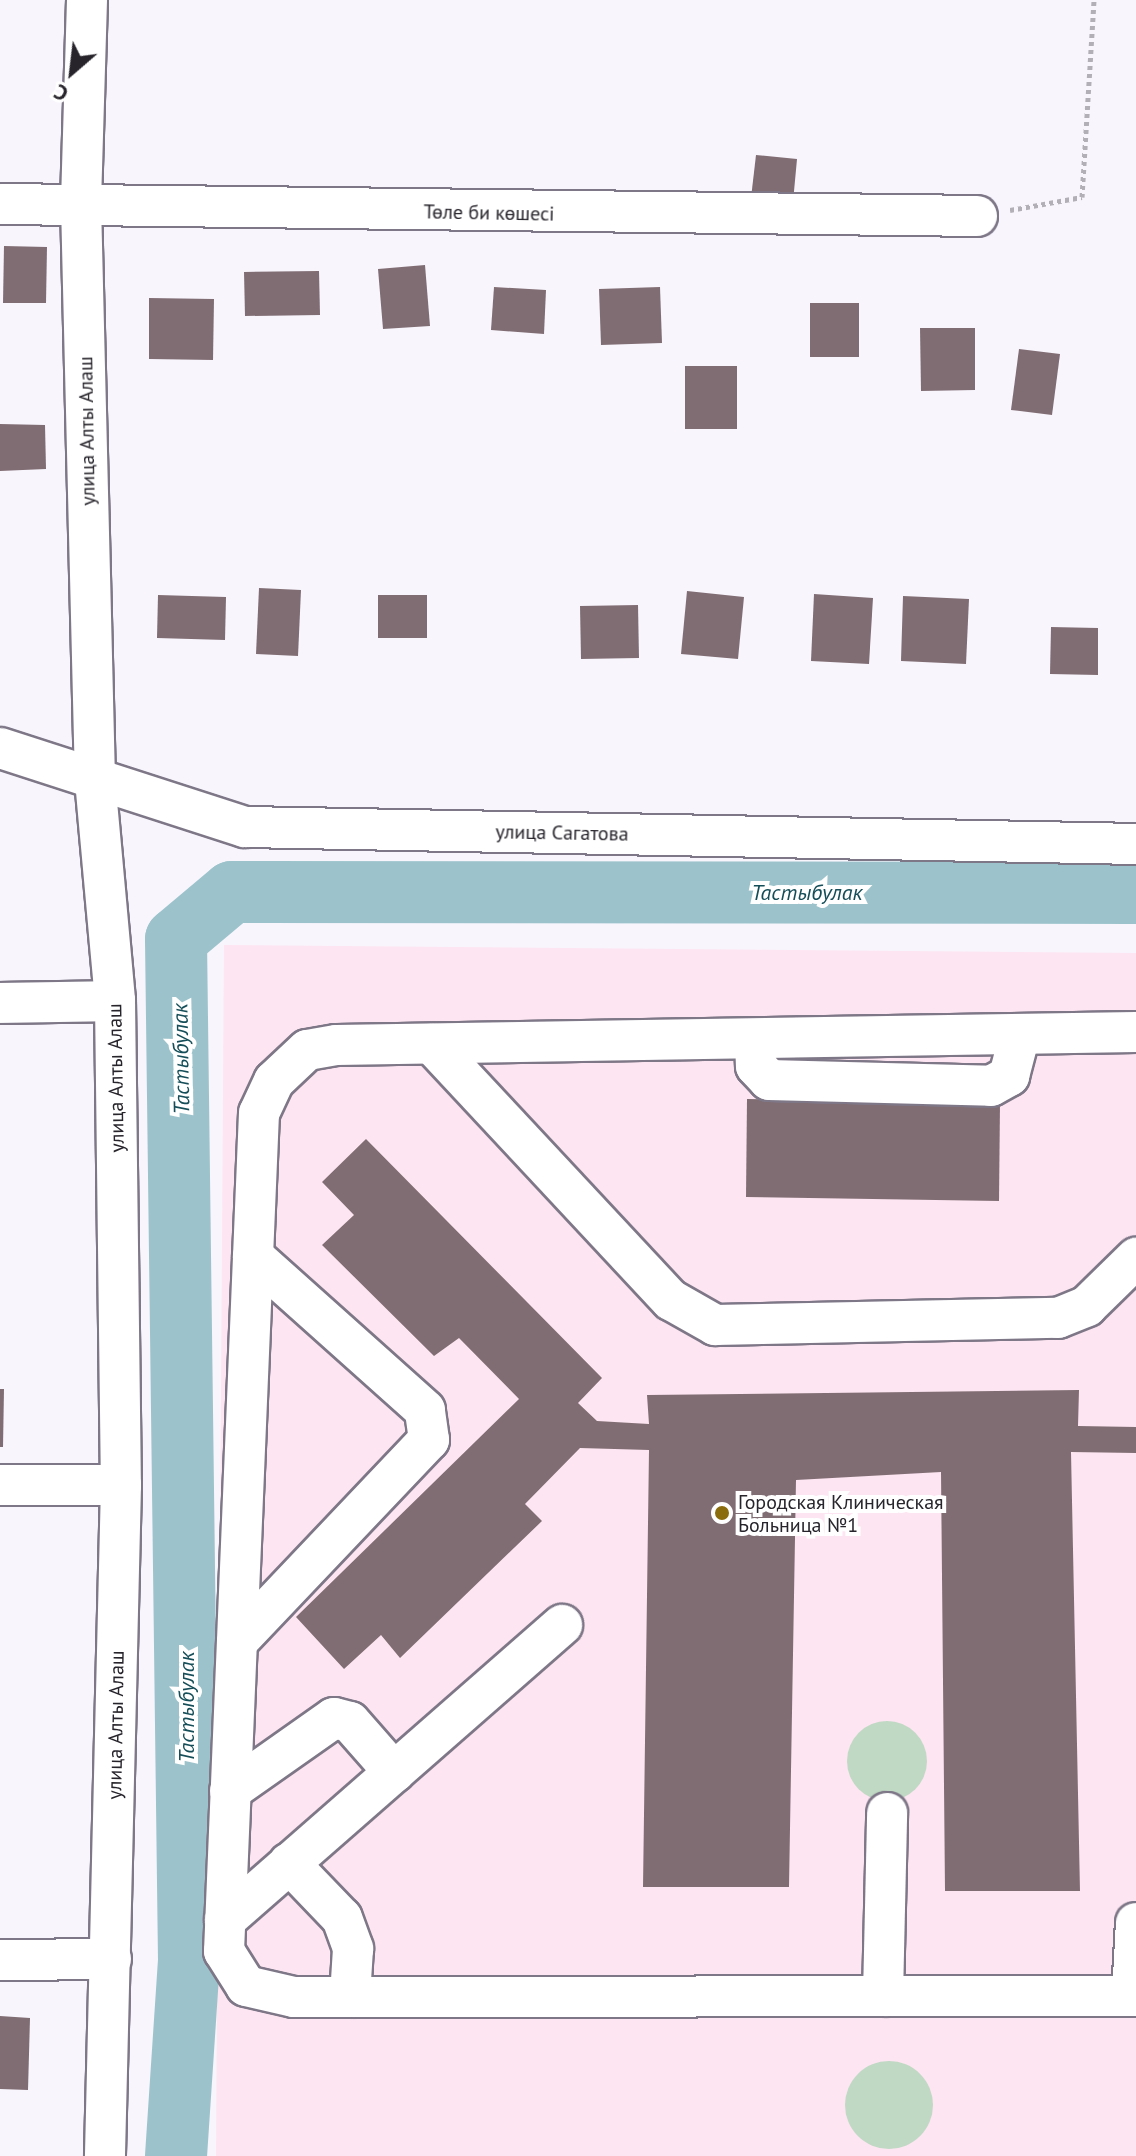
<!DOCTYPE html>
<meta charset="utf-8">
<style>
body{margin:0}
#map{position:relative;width:1136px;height:2156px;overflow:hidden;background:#f8f5fd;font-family:"PT Sans",sans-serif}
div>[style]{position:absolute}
.medical>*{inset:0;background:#fde5f1}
.green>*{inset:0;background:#c0d9c4}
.round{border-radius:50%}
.river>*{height:62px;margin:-31px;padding:0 31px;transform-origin:31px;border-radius:31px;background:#9cc3cb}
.building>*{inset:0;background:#806d73}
.path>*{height:5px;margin-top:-2.5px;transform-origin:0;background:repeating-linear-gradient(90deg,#b2afb6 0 4px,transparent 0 8px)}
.roads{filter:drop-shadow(2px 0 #7e7787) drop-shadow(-2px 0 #7e7787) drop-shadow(0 2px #7e7787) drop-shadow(0 -2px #7e7787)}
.minor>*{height:40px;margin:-20px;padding:0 20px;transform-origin:20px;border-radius:20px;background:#fff}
.dots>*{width:22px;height:22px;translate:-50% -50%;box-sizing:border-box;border:4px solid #fff;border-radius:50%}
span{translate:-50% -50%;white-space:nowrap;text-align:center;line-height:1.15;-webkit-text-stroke:8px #fff;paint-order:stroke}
.street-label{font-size:20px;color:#27242b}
.poi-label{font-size:20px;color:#27242b}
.left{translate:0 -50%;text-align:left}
.water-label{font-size:22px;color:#154e58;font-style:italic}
.north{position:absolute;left:32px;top:32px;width:80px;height:80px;-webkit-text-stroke:6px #fff;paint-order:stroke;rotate:208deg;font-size:22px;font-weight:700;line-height:32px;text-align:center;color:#27242b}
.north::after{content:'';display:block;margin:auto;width:28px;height:36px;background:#27242b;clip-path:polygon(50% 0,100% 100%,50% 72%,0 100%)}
</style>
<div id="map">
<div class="medical">
<i style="clip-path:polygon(224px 945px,1136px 953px,1136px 2156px,216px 2156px)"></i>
</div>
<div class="green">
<i class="round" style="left:847px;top:1721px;width:80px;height:80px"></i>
<i class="round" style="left:845px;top:2061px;width:88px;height:88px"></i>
</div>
<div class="river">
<i style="left:176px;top:2156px;width:196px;rotate:-86.2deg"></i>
<i style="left:189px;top:1960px;width:1021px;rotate:-90.73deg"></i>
<i style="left:176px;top:939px;width:73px;rotate:-40deg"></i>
<i style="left:232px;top:892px;width:904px;rotate:0.06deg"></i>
</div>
<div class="building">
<i style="clip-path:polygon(756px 155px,797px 159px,793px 202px,751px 198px)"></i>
<i style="clip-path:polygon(4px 246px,47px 247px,46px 303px,3px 303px)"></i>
<i style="clip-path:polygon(425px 265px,430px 326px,383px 329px,378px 269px)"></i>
<i style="clip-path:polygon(319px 271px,320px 315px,245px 316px,244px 272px)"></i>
<i style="clip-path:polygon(494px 287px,546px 290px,544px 334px,491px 330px)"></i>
<i style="clip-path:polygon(660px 287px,662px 343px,601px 345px,599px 289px)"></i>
<i style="clip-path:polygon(149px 298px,214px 299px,213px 360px,149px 359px)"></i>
<i style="clip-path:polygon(810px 303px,859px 303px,859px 357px,810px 357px)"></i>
<i style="clip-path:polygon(920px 328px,975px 328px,975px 390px,921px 391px)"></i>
<i style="clip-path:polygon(1019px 349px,1060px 354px,1052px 415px,1011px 410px)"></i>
<i style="clip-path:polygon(685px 366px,737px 366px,737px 429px,685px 429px)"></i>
<i style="clip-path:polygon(0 424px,45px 425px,46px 469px,0 471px)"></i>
<i style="clip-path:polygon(259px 588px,301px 590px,298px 656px,256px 654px)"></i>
<i style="clip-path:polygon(687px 591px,744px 597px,738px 659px,681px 654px)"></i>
<i style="clip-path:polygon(814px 594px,873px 598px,869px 664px,811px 661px)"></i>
<i style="clip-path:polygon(158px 595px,226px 597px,225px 640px,157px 638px)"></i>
<i style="clip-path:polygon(378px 595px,427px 595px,427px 638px,378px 638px)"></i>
<i style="clip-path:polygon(903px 596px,969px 599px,966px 664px,901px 661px)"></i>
<i style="clip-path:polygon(638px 605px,639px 658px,581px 659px,580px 606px)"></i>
<i style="clip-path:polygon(1051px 627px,1098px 628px,1098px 675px,1050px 674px)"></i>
<i style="clip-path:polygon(747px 1099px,1000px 1103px,999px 1201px,746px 1197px)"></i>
<i style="clip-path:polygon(366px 1139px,602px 1378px,578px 1403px,597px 1421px,649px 1424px,647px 1395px,1079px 1390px,1078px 1426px,1136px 1427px,1136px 1453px,1071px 1452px,1080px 1891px,945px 1891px,941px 1472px,796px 1480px,789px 1887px,643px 1887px,649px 1450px,580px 1448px,525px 1504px,542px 1521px,400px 1658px,381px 1635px,344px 1669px,296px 1617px,519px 1399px,459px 1338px,434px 1356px,322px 1245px,354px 1215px,322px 1182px)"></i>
<i style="clip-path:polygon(0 1389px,4px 1389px,3px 1447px,0 1447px)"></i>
<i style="clip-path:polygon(0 2016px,30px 2018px,28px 2090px,0 2089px)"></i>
</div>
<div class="path">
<i style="left:1010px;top:210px;width:73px;rotate:-10.2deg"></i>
<i style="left:1082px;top:197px;width:197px;rotate:-86.5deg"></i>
</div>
<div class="roads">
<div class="minor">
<i style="left:87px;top:0;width:204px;rotate:91.7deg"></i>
<i style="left:81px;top:204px;width:576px;rotate:88.61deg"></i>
<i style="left:95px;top:780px;width:222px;rotate:84.8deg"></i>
<i style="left:115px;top:1001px;width:484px;rotate:89.3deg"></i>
<i style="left:121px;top:1485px;width:671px;rotate:91.37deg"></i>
<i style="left:0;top:204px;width:977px;rotate:0.7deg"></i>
<i style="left:0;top:748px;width:257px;rotate:17.9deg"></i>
<i style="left:245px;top:827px;width:891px;rotate:1.09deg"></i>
<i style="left:0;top:1003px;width:115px;rotate:-1deg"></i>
<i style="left:1136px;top:1032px;width:800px;rotate:179.07deg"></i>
<i style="left:336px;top:1045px;width:29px;rotate:170deg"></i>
<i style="left:307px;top:1050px;width:45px;rotate:136.8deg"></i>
<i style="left:274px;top:1081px;width:35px;rotate:115deg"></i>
<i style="left:259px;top:1113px;width:839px;rotate:92.39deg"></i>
<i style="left:224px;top:1951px;width:41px;rotate:57.8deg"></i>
<i style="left:246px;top:1986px;width:49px;rotate:12.9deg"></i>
<i style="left:294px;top:1997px;width:842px;rotate:-0.07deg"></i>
<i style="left:755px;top:1039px;width:27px;rotate:88deg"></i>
<i style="left:756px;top:1066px;width:19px;rotate:47deg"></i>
<i style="left:769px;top:1080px;width:222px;rotate:1.5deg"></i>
<i style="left:991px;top:1086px;width:21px;rotate:-29deg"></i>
<i style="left:1009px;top:1076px;width:43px;rotate:-75.3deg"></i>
<i style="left:432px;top:1044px;width:350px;rotate:47deg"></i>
<i style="left:671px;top:1300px;width:51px;rotate:29.6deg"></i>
<i style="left:715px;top:1325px;width:343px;rotate:-1.2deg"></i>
<i style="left:1058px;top:1318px;width:31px;rotate:-22deg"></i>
<i style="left:1087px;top:1306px;width:69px;rotate:-44.4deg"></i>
<i style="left:0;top:1485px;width:121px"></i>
<i style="left:237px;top:1642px;width:279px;rotate:-46.5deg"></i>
<i style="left:429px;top:1440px;width:30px;rotate:-98deg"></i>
<i style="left:425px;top:1410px;width:231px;rotate:-138.2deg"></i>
<i style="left:230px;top:1791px;width:127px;rotate:-35.1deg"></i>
<i style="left:334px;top:1718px;width:16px;rotate:14deg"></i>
<i style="left:350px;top:1722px;width:67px;rotate:48.7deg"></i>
<i style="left:289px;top:1863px;width:76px;rotate:46.1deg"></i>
<i style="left:342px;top:1918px;width:33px;rotate:70deg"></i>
<i style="left:353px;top:1949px;width:48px;rotate:93.6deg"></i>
<i style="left:225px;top:1920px;width:448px;rotate:-41.2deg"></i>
<i style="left:0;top:1960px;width:111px;rotate:-0.5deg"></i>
<i style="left:883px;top:1996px;width:183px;rotate:-88.7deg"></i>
<i style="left:1132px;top:1996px;width:73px;rotate:-86.9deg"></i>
</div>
</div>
<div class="dots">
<i style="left:722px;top:1513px;background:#8b6c0d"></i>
</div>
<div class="street-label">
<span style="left:489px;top:213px;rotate:1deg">Төле би көшесі</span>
<span style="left:87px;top:431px;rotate:-91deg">улица Алты Алаш</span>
<span style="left:562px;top:833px;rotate:1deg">улица Сагатова</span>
<span style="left:116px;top:1078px;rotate:-91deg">улица Алты Алаш</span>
<span style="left:116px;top:1725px;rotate:-89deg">улица Алты Алаш</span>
</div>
<div class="poi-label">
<span class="left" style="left:738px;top:1514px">Городская Клиническая<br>Больница №1</span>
</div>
<div class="water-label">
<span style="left:807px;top:893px">Тастыбулак</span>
<span style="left:181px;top:1059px;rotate:-91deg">Тастыбулак</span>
<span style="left:187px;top:1707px;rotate:-90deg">Тастыбулак</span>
</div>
<div class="north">С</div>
</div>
